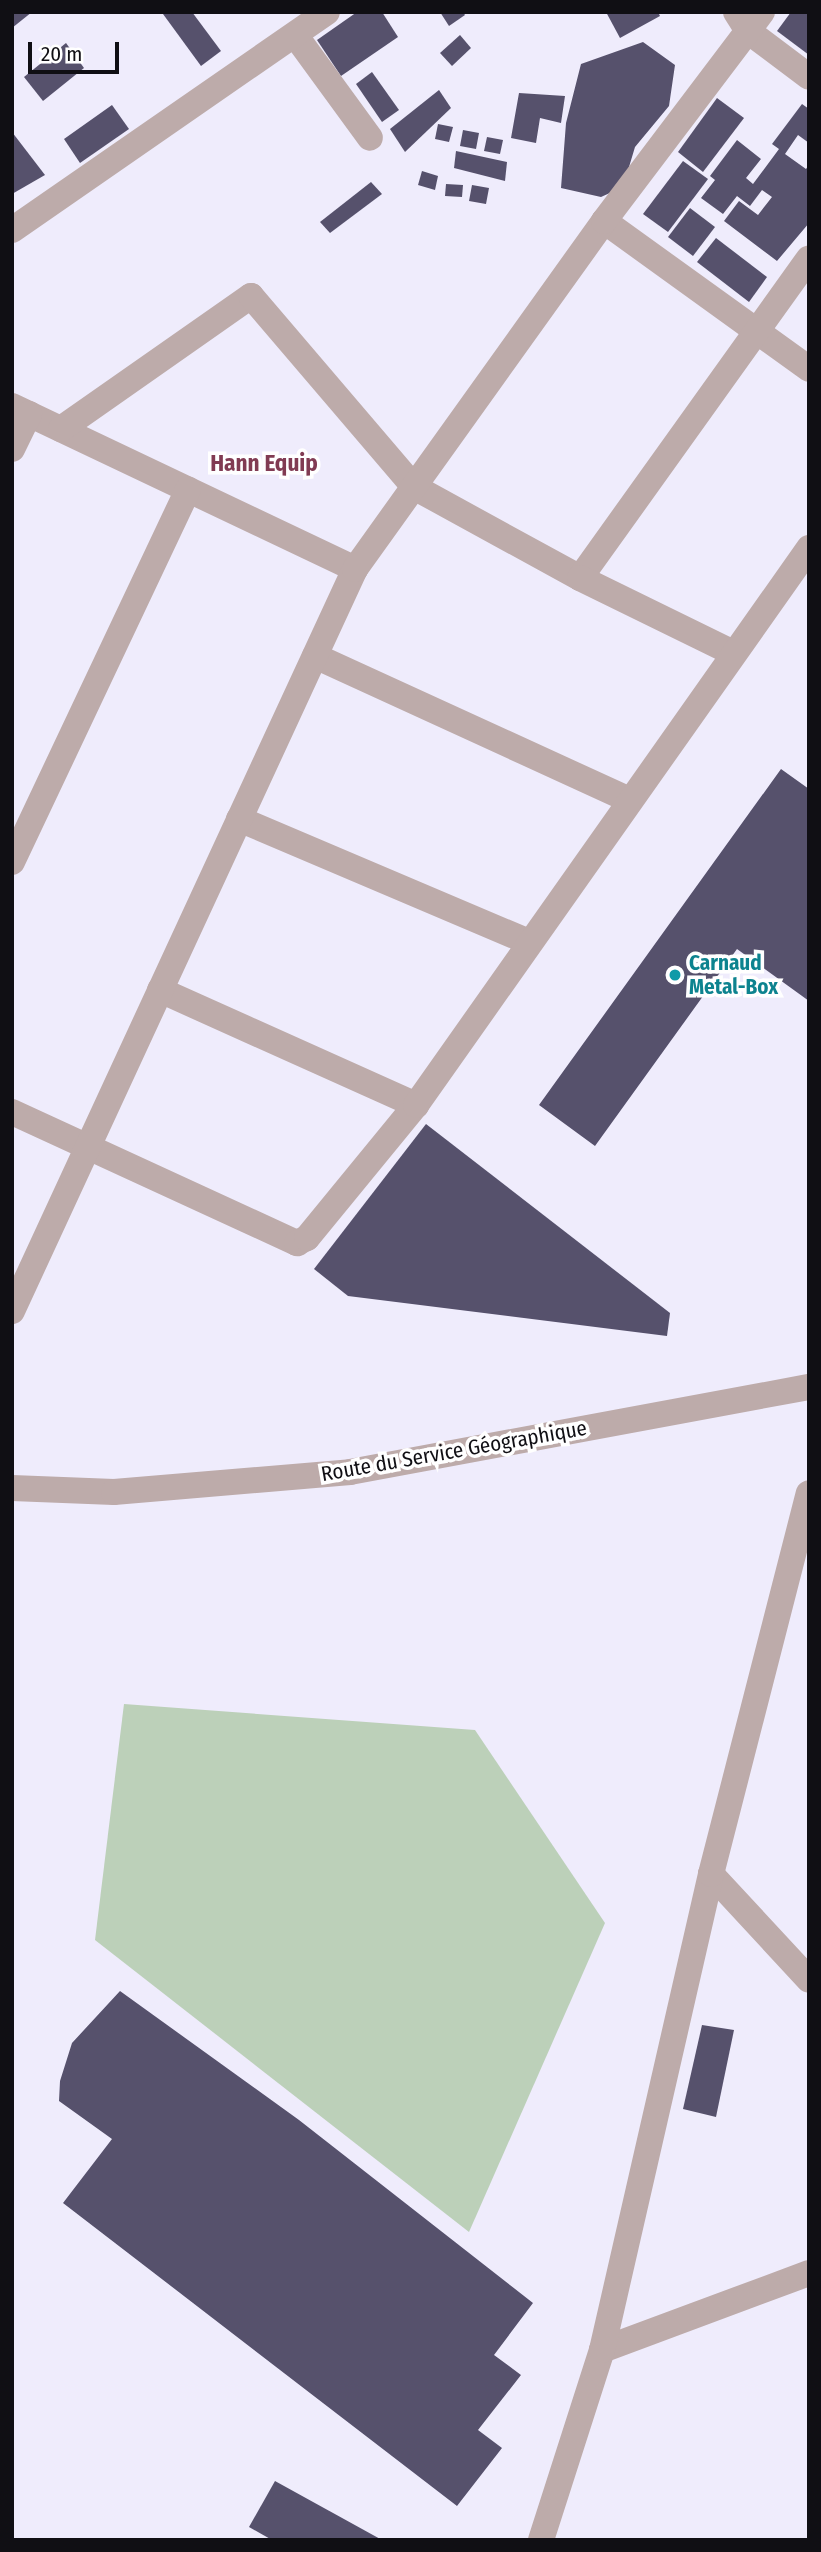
<!DOCTYPE html>
<meta charset="utf-8">
<style>
body{margin:0}
#map{position:relative;width:821px;height:2552px;overflow:hidden;background:#efecfc;font-family:"Fira Sans Condensed",sans-serif}
div>[style]{position:absolute}
.green>*{inset:0;background:#bcd0b9}
.building>*{inset:0;background:#56516c}
.minor>*{height:26px;margin:-13px;padding:0 13px;transform-origin:13px;border-radius:13px;background:#bdabaa}
.dots>*{width:19px;height:19px;translate:-50% -50%;box-sizing:border-box;border:4px solid #fff;border-radius:50%}
span{translate:-50% -50%;white-space:nowrap;text-align:center;line-height:1.15;-webkit-text-stroke:7px #fff;paint-order:stroke}
.culture-label{font-size:21px;color:#0d838f;font-weight:700}
.left{translate:0 -50%;text-align:left}
.street-label{font-size:21px;color:#100f14}
.neighbourhood-label{font-size:23px;color:#813b53;font-weight:700}
.frame{position:absolute;inset:0;border:14px solid #100f14;pointer-events:none}
.scale{position:absolute;left:28px;top:42px;width:91px;height:32px;box-sizing:border-box;border:4px solid #100f14;border-top:0;padding-left:9px;font-size:21px;line-height:24px;white-space:nowrap;color:#100f14;-webkit-text-stroke:5px #fff;paint-order:stroke}
</style>
<div id="map">
<div class="green">
<i style="clip-path:polygon(124px 1704px,475px 1730px,605px 1923px,469px 2232px,95px 1940px)"></i>
</div>
<div class="building">
<i style="clip-path:polygon(12px 12px,32px 12px,12px 28px)"></i>
<i style="clip-path:polygon(192px 12px,221px 51px,201px 66px,163px 14px)"></i>
<i style="clip-path:polygon(357px 12px,382px 12px,398px 37px,341px 76px,317px 40px)"></i>
<i style="clip-path:polygon(440px 12px,463px 12px,465px 15px,449px 26px)"></i>
<i style="clip-path:polygon(606px 12px,658px 12px,660px 16px,620px 38px)"></i>
<i style="clip-path:polygon(791px 12px,809px 12px,809px 55px,777px 31px)"></i>
<i style="clip-path:polygon(460px 35px,471px 48px,452px 66px,440px 53px)"></i>
<i style="clip-path:polygon(643px 42px,675px 65px,669px 106px,635px 147px,623px 187px,601px 197px,561px 188px,566px 123px,581px 64px)"></i>
<i style="clip-path:polygon(66px 43px,84px 68px,43px 101px,24px 77px)"></i>
<i style="clip-path:polygon(372px 72px,399px 110px,382px 122px,356px 84px)"></i>
<i style="clip-path:polygon(439px 90px,451px 108px,405px 152px,390px 129px)"></i>
<i style="clip-path:polygon(519px 93px,565px 96px,561px 123px,540px 118px,536px 143px,511px 138px)"></i>
<i style="clip-path:polygon(717px 98px,744px 118px,703px 172px,678px 152px)"></i>
<i style="clip-path:polygon(802px 104px,809px 109px,809px 143px,798px 135px,785px 154px,806px 169px,809px 165px,809px 223px,777px 261px,724px 221px,739px 201px,758px 215px,772px 197px,762px 190px,750px 206px,737px 196px,723px 214px,701px 198px,715px 180px,710px 176px,737px 140px,761px 159px,746px 178px,753px 184px,779px 149px,772px 144px)"></i>
<i style="clip-path:polygon(112px 105px,129px 129px,80px 163px,64px 139px)"></i>
<i style="clip-path:polygon(438px 124px,453px 127px,449px 142px,435px 139px)"></i>
<i style="clip-path:polygon(463px 130px,479px 133px,476px 149px,460px 146px)"></i>
<i style="clip-path:polygon(12px 132px,45px 175px,12px 194px)"></i>
<i style="clip-path:polygon(487px 137px,503px 140px,500px 154px,484px 151px)"></i>
<i style="clip-path:polygon(456px 151px,507px 162px,505px 181px,454px 168px)"></i>
<i style="clip-path:polygon(683px 161px,708px 179px,668px 232px,643px 214px)"></i>
<i style="clip-path:polygon(422px 171px,438px 176px,435px 190px,418px 185px)"></i>
<i style="clip-path:polygon(371px 182px,382px 194px,330px 233px,320px 222px)"></i>
<i style="clip-path:polygon(446px 184px,463px 185px,462px 197px,445px 196px)"></i>
<i style="clip-path:polygon(472px 185px,489px 188px,486px 204px,469px 201px)"></i>
<i style="clip-path:polygon(690px 208px,715px 227px,693px 256px,668px 237px)"></i>
<i style="clip-path:polygon(716px 238px,767px 277px,749px 302px,697px 262px)"></i>
<i style="clip-path:polygon(781px 769px,809px 789px,809px 1001px,737px 949px,595px 1146px,539px 1105px)"></i>
<i style="clip-path:polygon(426px 1124px,670px 1313px,667px 1336px,348px 1296px,314px 1269px)"></i>
<i style="clip-path:polygon(120px 1991px,299px 2120px,533px 2303px,494px 2355px,521px 2375px,478px 2430px,502px 2448px,457px 2506px,63px 2203px,112px 2139px,59px 2101px,60px 2081px,72px 2043px)"></i>
<i style="clip-path:polygon(702px 2025px,734px 2030px,716px 2117px,683px 2109px)"></i>
<i style="clip-path:polygon(275px 2481px,382px 2540px,272px 2540px,249px 2527px)"></i>
</div>
<div class="minor">
<i style="left:736px;top:12px;width:22px;rotate:58deg"></i>
<i style="left:748px;top:31px;width:76px;rotate:37deg"></i>
<i style="left:295px;top:35px;width:127px;rotate:53.9deg"></i>
<i style="left:604px;top:221px;width:253px;rotate:35.8deg"></i>
<i style="left:12px;top:230px;width:383px;rotate:-34.7deg"></i>
<i style="left:12px;top:406px;width:380px;rotate:25.4deg"></i>
<i style="left:61px;top:429px;width:232px;rotate:-35deg"></i>
<i style="left:251px;top:296px;width:251px;rotate:49.5deg"></i>
<i style="left:414px;top:487px;width:189px;rotate:28.7deg"></i>
<i style="left:580px;top:578px;width:393px;rotate:-54.4deg"></i>
<i style="left:12px;top:449px;width:39px;rotate:-64deg"></i>
<i style="left:580px;top:578px;width:170px;rotate:26.1deg"></i>
<i style="left:315px;top:656px;width:345px;rotate:24.6deg"></i>
<i style="left:239px;top:819px;width:313px;rotate:23deg"></i>
<i style="left:12px;top:862px;width:412px;rotate:-64.7deg"></i>
<i style="left:160px;top:990px;width:281px;rotate:24.2deg"></i>
<i style="left:12px;top:1112px;width:314px;rotate:24.7deg"></i>
<i style="left:297px;top:1243px;width:11px;rotate:-27deg"></i>
<i style="left:307px;top:1238px;width:172px;rotate:-50.7deg"></i>
<i style="left:416px;top:1105px;width:682px;rotate:-54.79deg"></i>
<i style="left:12px;top:1311px;width:817px;rotate:-65.19deg"></i>
<i style="left:355px;top:569px;width:428px;rotate:-54.4deg"></i>
<i style="left:604px;top:221px;width:262px;rotate:-52.9deg"></i>
<i style="left:12px;top:1488px;width:102px;rotate:2.2deg"></i>
<i style="left:114px;top:1492px;width:237px;rotate:-4.8deg"></i>
<i style="left:350px;top:1472px;width:467px;rotate:-10.5deg"></i>
<i style="left:711px;top:1874px;width:144px;rotate:47.2deg"></i>
<i style="left:602px;top:2350px;width:221px;rotate:-20.4deg"></i>
<i style="left:541px;top:2540px;width:200px;rotate:-72.2deg"></i>
<i style="left:602px;top:2350px;width:488px;rotate:-77.1deg"></i>
<i style="left:711px;top:1874px;width:393px;rotate:-75.6deg"></i>
</div>
<div class="dots">
<i style="left:675px;top:975px;background:#0f9aa8"></i>
</div>
<div class="culture-label">
<span class="left" style="left:689px;top:975px">Carnaud<br>Metal-Box</span>
</div>
<div class="street-label">
<span style="left:454px;top:1451px;rotate:-10deg">Route du Service Géographique</span>
</div>
<div class="neighbourhood-label">
<span style="left:264px;top:463px">Hann Equip</span>
</div>
<div class="frame"></div>
<div class="scale">20 m</div>
</div>
